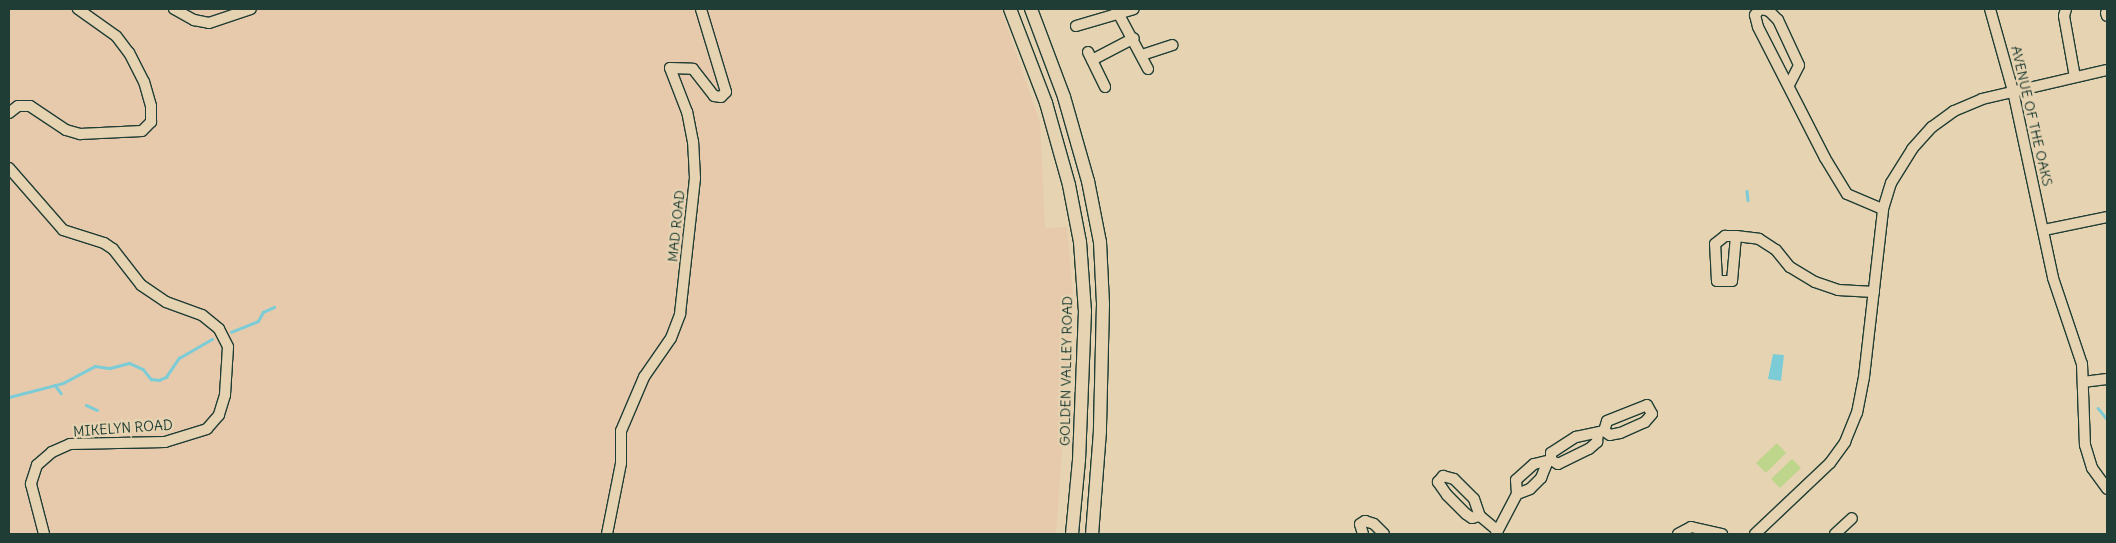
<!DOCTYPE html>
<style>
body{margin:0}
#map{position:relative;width:2116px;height:543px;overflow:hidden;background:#e6d3b1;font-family:Delius,sans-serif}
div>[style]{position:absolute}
.built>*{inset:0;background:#e7c9ac}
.green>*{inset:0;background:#bed58c}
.water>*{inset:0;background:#7bccd6}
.stream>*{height:2.5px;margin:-1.25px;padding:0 1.25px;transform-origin:1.25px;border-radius:1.25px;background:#7bccd6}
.roads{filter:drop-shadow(1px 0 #1f3d34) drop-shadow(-1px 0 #1f3d34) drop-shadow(0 1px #1f3d34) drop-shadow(0 -1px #1f3d34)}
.minor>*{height:10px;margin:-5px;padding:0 5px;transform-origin:5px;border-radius:5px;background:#e6d3b1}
.major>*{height:12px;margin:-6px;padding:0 6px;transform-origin:6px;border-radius:6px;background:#e6d3b1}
span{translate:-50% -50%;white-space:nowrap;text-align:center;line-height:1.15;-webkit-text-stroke:5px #e6d3b1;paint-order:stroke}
.street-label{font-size:14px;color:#1f3d34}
.frame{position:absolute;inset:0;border:10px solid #1f3d34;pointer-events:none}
</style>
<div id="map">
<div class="built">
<i style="clip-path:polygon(9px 9px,1001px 9px,1040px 123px,1045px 228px,1067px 227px,1073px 299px,1056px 534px,9px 534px)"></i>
</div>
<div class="green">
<i style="clip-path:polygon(1777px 443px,1786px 453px,1766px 473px,1756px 463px)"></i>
<i style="clip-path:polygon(1792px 459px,1801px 468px,1780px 488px,1771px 479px)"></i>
</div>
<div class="water">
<i style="clip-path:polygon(1773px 354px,1784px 355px,1781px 381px,1768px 379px)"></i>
</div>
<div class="stream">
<i style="left:1747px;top:191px;width:9px;rotate:84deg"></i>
<i style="left:231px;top:332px;width:29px;rotate:-22deg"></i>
<i style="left:258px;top:321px;width:10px;rotate:-61deg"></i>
<i style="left:263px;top:312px;width:12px;rotate:-24deg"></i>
<i style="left:55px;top:385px;width:10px;rotate:53deg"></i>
<i style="left:9px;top:397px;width:56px;rotate:-14.5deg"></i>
<i style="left:63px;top:383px;width:36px;rotate:-28deg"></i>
<i style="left:95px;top:366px;width:15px;rotate:8deg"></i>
<i style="left:110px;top:368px;width:20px;rotate:-15deg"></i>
<i style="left:129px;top:363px;width:15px;rotate:23deg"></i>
<i style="left:143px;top:369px;width:13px;rotate:51deg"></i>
<i style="left:151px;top:379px;width:8px;rotate:7deg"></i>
<i style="left:159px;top:380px;width:8px;rotate:-23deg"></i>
<i style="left:166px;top:377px;width:23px;rotate:-56deg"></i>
<i style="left:179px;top:358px;width:38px;rotate:-30deg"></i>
<i style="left:86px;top:405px;width:12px;rotate:24deg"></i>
<i style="left:2098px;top:408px;width:14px;rotate:51deg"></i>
</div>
<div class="roads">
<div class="minor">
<i style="left:174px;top:9px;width:23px;rotate:29deg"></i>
<i style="left:194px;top:20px;width:15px;rotate:11deg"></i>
<i style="left:209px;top:23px;width:44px;rotate:-18.4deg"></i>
<i style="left:1116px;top:9px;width:68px;rotate:61.9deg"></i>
<i style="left:1990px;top:9px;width:85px;rotate:74.3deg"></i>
<i style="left:2013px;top:91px;width:191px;rotate:77.9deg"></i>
<i style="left:2053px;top:278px;width:91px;rotate:71.4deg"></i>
<i style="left:2082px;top:364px;width:81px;rotate:87.9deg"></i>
<i style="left:2085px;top:445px;width:24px;rotate:73deg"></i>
<i style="left:2092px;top:468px;width:26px;rotate:54deg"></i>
<i style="left:2066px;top:9px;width:7px;rotate:106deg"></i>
<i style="left:2064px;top:16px;width:62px;rotate:79.8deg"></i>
<i style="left:2106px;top:13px;width:3px;rotate:72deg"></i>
<i style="left:1076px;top:26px;width:60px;rotate:-16.3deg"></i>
<i style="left:1088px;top:52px;width:39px;rotate:64deg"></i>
<i style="left:1142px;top:55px;width:32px;rotate:-18deg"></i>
<i style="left:1092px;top:60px;width:47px;rotate:-27.6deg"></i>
<i style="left:1789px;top:85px;width:22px;rotate:-63deg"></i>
<i style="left:1799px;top:65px;width:50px;rotate:-115deg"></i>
<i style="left:1778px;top:20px;width:13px;rotate:-135deg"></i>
<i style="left:1769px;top:11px;width:9px;rotate:-167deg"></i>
<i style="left:1760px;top:9px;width:8px;rotate:130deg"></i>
<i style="left:1755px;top:15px;width:12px;rotate:76deg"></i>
<i style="left:1758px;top:27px;width:147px;rotate:62.9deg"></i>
<i style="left:1825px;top:158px;width:42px;rotate:58.6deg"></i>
<i style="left:1847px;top:194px;width:39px;rotate:23deg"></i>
<i style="left:9px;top:113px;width:11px;rotate:-38deg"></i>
<i style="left:18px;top:106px;width:12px"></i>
<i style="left:30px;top:106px;width:43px;rotate:33.7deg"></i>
<i style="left:66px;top:130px;width:15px;rotate:16deg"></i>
<i style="left:80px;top:134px;width:62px;rotate:-2.8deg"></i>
<i style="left:142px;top:131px;width:13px;rotate:-45deg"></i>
<i style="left:151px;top:122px;width:16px;rotate:-90deg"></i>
<i style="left:151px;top:106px;width:25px;rotate:-106deg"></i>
<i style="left:144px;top:82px;width:33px;rotate:-117deg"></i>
<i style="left:129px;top:53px;width:21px;rotate:-127deg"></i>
<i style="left:116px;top:36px;width:47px;rotate:-144.6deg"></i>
<i style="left:9px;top:168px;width:82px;rotate:48.9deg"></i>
<i style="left:63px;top:230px;width:43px;rotate:17.6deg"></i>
<i style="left:104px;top:243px;width:11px;rotate:34deg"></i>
<i style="left:113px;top:249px;width:46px;rotate:52.1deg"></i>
<i style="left:141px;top:285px;width:30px;rotate:34deg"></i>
<i style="left:166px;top:302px;width:38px;rotate:20deg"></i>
<i style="left:202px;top:315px;width:22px;rotate:39deg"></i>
<i style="left:219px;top:329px;width:20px;rotate:63deg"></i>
<i style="left:228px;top:347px;width:48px;rotate:93.6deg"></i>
<i style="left:225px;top:395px;width:21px;rotate:107deg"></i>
<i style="left:219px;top:415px;width:18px;rotate:131deg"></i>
<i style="left:207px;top:429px;width:44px;rotate:162.8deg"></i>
<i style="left:165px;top:442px;width:95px;rotate:178.8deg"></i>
<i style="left:70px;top:444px;width:20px;rotate:156deg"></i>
<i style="left:52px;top:452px;width:20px;rotate:139deg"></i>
<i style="left:37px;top:465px;width:20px;rotate:108deg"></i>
<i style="left:31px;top:484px;width:52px;rotate:75.4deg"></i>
<i style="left:2044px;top:230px;width:64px;rotate:-11.7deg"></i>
<i style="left:1736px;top:236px;width:45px;rotate:95.1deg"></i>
<i style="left:1732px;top:281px;width:15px;rotate:180deg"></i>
<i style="left:1717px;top:281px;width:37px;rotate:-93deg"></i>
<i style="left:1715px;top:244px;width:13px;rotate:-39deg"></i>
<i style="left:1725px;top:236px;width:11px"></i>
<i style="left:1736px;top:236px;width:23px;rotate:7deg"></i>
<i style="left:1759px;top:239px;width:20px;rotate:33deg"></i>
<i style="left:1776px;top:250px;width:22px;rotate:51deg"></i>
<i style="left:1790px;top:267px;width:29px;rotate:31deg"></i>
<i style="left:1815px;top:282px;width:24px;rotate:19deg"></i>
<i style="left:1838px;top:290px;width:36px;rotate:3deg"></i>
<i style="left:2083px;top:382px;width:24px;rotate:-7deg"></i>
<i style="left:1647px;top:405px;width:10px;rotate:61deg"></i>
<i style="left:1652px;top:414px;width:11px;rotate:131deg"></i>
<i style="left:1645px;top:422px;width:27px;rotate:156deg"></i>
<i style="left:1620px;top:433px;width:10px;rotate:169deg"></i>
<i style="left:1610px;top:435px;width:7px;rotate:-146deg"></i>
<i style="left:1604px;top:431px;width:10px;rotate:-73deg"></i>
<i style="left:1607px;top:421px;width:43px;rotate:-21.8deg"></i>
<i style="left:1551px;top:460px;width:7px;rotate:-90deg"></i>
<i style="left:1551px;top:453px;width:30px;rotate:-33deg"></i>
<i style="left:1576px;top:437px;width:29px;rotate:-12deg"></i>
<i style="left:1551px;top:460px;width:8px;rotate:30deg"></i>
<i style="left:1558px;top:464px;width:34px;rotate:-26deg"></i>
<i style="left:1589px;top:449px;width:11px;rotate:-41deg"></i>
<i style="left:1597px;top:442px;width:9px;rotate:-84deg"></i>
<i style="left:1517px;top:494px;width:14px;rotate:-21deg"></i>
<i style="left:1530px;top:489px;width:16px;rotate:-45deg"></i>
<i style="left:1541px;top:478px;width:16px;rotate:-68deg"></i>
<i style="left:1480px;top:516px;width:8px;rotate:166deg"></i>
<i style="left:1472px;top:518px;width:7px;rotate:-146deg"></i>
<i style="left:1466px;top:514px;width:27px;rotate:-135deg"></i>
<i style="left:1447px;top:495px;width:16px;rotate:-125deg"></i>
<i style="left:1438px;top:482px;width:8px;rotate:-50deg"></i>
<i style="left:1443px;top:476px;width:11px;rotate:15deg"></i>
<i style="left:1454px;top:479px;width:28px;rotate:45deg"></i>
<i style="left:1474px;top:499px;width:18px;rotate:71deg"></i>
<i style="left:1480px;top:516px;width:23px;rotate:40deg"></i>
<i style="left:607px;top:534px;width:72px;rotate:-78.8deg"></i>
<i style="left:621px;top:463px;width:32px;rotate:-90deg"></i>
<i style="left:621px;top:431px;width:59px;rotate:-66.9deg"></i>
<i style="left:644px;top:377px;width:47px;rotate:-55.3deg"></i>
<i style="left:671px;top:338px;width:26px;rotate:-69deg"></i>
<i style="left:680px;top:314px;width:137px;rotate:-83.7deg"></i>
<i style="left:695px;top:178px;width:36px;rotate:-93deg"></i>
<i style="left:693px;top:142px;width:31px;rotate:-101deg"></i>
<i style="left:687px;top:112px;width:47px;rotate:-111.1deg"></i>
<i style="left:670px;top:68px;width:23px;rotate:2deg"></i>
<i style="left:693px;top:69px;width:34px;rotate:52deg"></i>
<i style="left:714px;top:96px;width:7px;rotate:8deg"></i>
<i style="left:721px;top:97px;width:7px;rotate:-45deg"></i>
<i style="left:726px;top:92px;width:87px;rotate:-106.8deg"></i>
<i style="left:1363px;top:534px;width:10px;rotate:-107deg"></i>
<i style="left:1360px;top:524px;width:6px;rotate:-31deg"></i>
<i style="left:1365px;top:521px;width:9px;rotate:18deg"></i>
<i style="left:1374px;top:524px;width:14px;rotate:45deg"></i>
<i style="left:1496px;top:534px;width:45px;rotate:-62.3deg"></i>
<i style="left:1517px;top:494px;width:14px;rotate:-94deg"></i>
<i style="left:1516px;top:480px;width:24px;rotate:-42deg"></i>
<i style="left:1534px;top:464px;width:17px;rotate:-13deg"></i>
<i style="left:1678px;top:534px;width:15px;rotate:-28deg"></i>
<i style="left:1691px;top:527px;width:32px;rotate:13deg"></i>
<i style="left:1755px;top:534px;width:103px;rotate:-43.4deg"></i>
<i style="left:1830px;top:463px;width:26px;rotate:-54deg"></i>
<i style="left:1845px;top:442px;width:31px;rotate:-68deg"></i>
<i style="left:1857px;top:413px;width:37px;rotate:-79deg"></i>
<i style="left:1864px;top:377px;width:169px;rotate:-83.5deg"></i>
<i style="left:1883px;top:209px;width:27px;rotate:-73deg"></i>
<i style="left:1891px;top:183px;width:40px;rotate:-58deg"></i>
<i style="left:1912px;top:149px;width:30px;rotate:-48deg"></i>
<i style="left:1932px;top:127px;width:27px;rotate:-36deg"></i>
<i style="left:1954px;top:111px;width:30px;rotate:-23deg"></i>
<i style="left:1982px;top:99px;width:128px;rotate:-13.1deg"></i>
<i style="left:1835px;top:534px;width:23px;rotate:-43deg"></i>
</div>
<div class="major">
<i style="left:1010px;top:9px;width:101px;rotate:69deg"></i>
<i style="left:1046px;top:103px;width:85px;rotate:74.3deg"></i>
<i style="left:1069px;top:185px;width:58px;rotate:79.1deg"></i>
<i style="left:1080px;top:242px;width:69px;rotate:85.9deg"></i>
<i style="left:1085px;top:311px;width:149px;rotate:92.3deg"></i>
<i style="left:1079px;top:460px;width:74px;rotate:95.4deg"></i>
<i style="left:1031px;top:9px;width:94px;rotate:69.4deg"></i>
<i style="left:1064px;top:97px;width:87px;rotate:74.1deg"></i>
<i style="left:1088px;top:181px;width:62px;rotate:78.9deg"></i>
<i style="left:1100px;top:242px;width:62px;rotate:87.2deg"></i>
<i style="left:1103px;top:304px;width:127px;rotate:91.4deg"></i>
<i style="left:1100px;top:431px;width:103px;rotate:94.4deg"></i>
</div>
</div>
<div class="street-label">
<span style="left:2032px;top:116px;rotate:77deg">AVENUE OF THE OAKS</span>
<span style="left:676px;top:226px;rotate:-84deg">MAD ROAD</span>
<span style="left:1066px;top:371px;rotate:-89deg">GOLDEN VALLEY ROAD</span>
<span style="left:123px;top:428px;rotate:-4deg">MIKELYN ROAD</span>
</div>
<div class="frame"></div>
</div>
